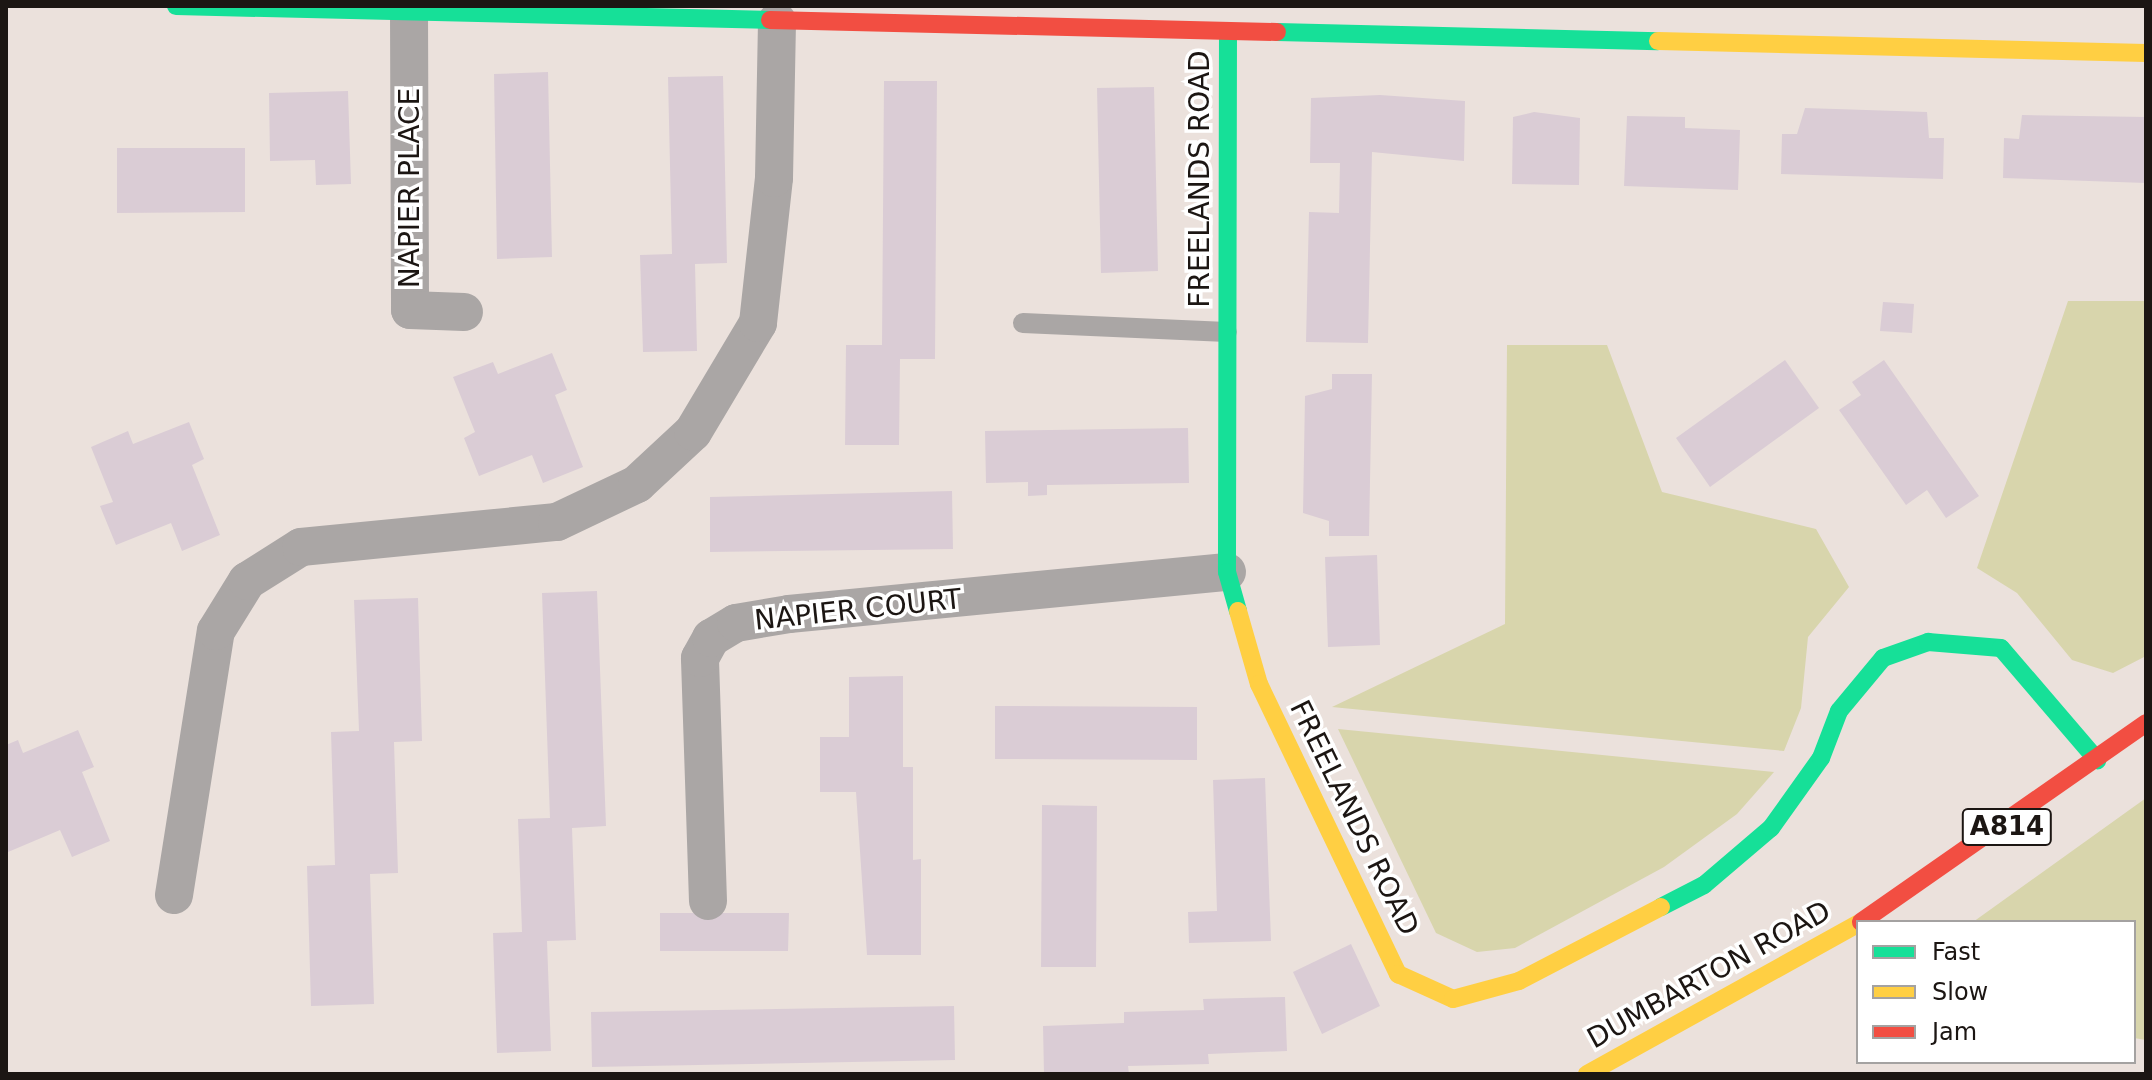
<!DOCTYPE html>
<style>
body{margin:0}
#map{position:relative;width:2152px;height:1080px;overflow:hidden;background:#ebe1dc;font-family:"DejaVu Sans",sans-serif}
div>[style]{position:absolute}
.green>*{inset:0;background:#d8d5ac}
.building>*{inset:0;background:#daccd5}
.lane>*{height:20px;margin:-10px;padding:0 10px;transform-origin:10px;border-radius:10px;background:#aaa6a5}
.street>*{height:38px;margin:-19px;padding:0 19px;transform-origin:19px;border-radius:19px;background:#aaa6a5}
.fast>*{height:18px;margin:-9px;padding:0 9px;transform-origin:9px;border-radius:9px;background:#16e098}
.slow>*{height:18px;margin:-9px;padding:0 9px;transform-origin:9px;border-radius:9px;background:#ffcf43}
.jam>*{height:18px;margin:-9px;padding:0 9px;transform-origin:9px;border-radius:9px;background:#f24e42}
span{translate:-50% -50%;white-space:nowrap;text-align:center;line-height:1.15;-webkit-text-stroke:7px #fff;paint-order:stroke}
.shield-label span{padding:2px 6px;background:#fff;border:2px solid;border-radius:6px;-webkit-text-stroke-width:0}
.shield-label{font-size:26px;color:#1c1613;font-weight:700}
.street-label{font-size:28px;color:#1c1613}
.frame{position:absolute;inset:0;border:8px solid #1c1613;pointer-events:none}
.legend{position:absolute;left:1856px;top:920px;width:280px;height:144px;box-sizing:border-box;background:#fff;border:2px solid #a4a2a1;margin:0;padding:10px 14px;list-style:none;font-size:24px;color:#1c1613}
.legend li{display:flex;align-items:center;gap:16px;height:40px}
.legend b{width:40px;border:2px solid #a4a2a1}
</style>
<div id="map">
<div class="green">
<i style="clip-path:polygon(2068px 301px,2146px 301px,2146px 656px,2113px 673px,2072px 660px,2017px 593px,1977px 568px)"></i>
<i style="clip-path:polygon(1507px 345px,1607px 345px,1662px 492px,1816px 529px,1849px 587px,1808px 637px,1801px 708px,1784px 751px,1332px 707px,1505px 624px)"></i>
<i style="clip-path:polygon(1338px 729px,1774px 772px,1737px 814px,1664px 867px,1515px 948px,1477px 952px,1436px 933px)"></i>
<i style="clip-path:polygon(2146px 798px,2146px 1040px,2134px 1038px,2134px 922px,1973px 922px)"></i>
</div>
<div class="building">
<i style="clip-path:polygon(548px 72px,552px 257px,497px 259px,494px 74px)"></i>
<i style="clip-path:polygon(723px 76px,727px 263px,695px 264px,697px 351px,643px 352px,640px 255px,672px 254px,668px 77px)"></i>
<i style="clip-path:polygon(884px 81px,937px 81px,935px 359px,900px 359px,899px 445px,845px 445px,846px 345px,882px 345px)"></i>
<i style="clip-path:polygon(1154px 87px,1158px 271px,1101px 273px,1097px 88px)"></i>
<i style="clip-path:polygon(348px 91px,351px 184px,316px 185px,315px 160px,270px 161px,269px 93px)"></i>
<i style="clip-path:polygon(1380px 95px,1465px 101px,1464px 161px,1372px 152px,1368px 343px,1306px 342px,1309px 212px,1339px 213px,1340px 163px,1310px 163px,1311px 98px)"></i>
<i style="clip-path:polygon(1805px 108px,1927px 112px,1929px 138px,1944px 138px,1943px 179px,1781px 174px,1782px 134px,1797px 134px)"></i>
<i style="clip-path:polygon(1534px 112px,1580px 118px,1579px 185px,1512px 184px,1513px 117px)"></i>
<i style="clip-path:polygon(2022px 115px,2146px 117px,2146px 183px,2003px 178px,2004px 138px,2019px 139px)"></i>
<i style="clip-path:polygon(1627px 116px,1685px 117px,1685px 128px,1740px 130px,1738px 190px,1624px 186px)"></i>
<i style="clip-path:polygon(117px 148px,245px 148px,245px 212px,117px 213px)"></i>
<i style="clip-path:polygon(1883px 302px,1914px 304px,1912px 333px,1880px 331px)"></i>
<i style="clip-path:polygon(552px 353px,567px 390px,555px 395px,583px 467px,543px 483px,532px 455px,479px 476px,464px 438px,475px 432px,453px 377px,493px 362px,498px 374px)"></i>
<i style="clip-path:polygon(1785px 360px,1819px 408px,1710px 487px,1676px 438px)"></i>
<i style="clip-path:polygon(1884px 360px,1979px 496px,1946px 518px,1927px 490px,1906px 505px,1839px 410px,1861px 395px,1852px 382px)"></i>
<i style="clip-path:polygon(1332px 374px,1372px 374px,1369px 536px,1329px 536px,1329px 521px,1303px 513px,1305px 396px,1332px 389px)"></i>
<i style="clip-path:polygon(189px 422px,204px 459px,192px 465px,220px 535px,182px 551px,171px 523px,116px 545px,100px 506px,113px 502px,91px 447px,128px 431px,133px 444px)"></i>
<i style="clip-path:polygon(1188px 428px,1189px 483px,1047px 485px,1047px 495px,1028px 496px,1028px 482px,986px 483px,985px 431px)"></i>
<i style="clip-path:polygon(952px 491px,953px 549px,710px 552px,710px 497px)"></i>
<i style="clip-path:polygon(1377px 555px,1380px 645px,1328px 647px,1325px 557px)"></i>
<i style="clip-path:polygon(597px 591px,606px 826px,572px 828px,576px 940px,547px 941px,551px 1051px,497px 1053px,493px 933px,522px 932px,518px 819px,550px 818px,542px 593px)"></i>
<i style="clip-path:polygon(418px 598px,422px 741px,394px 742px,398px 873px,370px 874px,374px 1004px,311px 1006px,307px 866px,335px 865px,331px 732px,359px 731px,354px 600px)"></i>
<i style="clip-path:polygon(903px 676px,903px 767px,913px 767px,913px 860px,921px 859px,921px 955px,867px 955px,856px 792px,820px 792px,820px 737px,849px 737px,849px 677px)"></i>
<i style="clip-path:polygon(995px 706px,1197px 707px,1197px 760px,995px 759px)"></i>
<i style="clip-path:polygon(78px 730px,94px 767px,82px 772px,110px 841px,72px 857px,60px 830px,8px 852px,6px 745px,18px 740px,23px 753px)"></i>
<i style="clip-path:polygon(1265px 778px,1271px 941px,1189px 943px,1188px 912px,1217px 911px,1213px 780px)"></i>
<i style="clip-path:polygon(1042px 805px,1097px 806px,1096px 967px,1041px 967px)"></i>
<i style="clip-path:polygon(660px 913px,789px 913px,788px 951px,660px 951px)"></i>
<i style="clip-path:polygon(1351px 944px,1380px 1006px,1322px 1034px,1293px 972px)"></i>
<i style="clip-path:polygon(1285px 997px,1287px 1051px,1208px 1054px,1209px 1064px,1128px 1066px,1129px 1074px,1044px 1074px,1043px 1026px,1124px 1023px,1124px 1012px,1204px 1010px,1203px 999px)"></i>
<i style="clip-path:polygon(954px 1006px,955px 1060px,592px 1067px,591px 1012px)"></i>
</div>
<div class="lane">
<i style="left:1023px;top:323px;width:204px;rotate:2.5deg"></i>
</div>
<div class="street">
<i style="left:409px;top:12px;width:298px;rotate:89.8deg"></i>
<i style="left:410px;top:310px;width:54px;rotate:2.1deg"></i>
<i style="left:174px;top:895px;width:267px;rotate:-81deg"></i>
<i style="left:216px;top:631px;width:59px;rotate:-58.2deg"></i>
<i style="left:247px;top:581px;width:64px;rotate:-32.2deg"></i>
<i style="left:301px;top:547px;width:257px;rotate:-5.6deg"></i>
<i style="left:557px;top:522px;width:89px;rotate:-25.4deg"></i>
<i style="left:637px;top:484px;width:76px;rotate:-42.9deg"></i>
<i style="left:693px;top:432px;width:127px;rotate:-59.2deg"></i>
<i style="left:758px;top:323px;width:146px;rotate:-83.7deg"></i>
<i style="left:774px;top:178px;width:157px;rotate:-88.9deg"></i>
<i style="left:708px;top:901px;width:243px;rotate:-91.9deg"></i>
<i style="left:700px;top:658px;width:23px;rotate:-61deg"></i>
<i style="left:711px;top:638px;width:29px;rotate:-31deg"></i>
<i style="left:736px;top:623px;width:54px;rotate:-9.6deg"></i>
<i style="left:789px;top:614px;width:440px;rotate:-5.5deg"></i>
</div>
<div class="fast">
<i style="left:176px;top:6px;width:594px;rotate:1.35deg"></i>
<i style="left:1228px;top:31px;width:541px;rotate:90.11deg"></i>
<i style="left:1227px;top:572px;width:41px;rotate:74.2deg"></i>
<i style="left:1277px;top:32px;width:381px;rotate:1.4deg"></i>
<i style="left:1661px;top:907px;width:48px;rotate:-27.1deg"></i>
<i style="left:1704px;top:885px;width:88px;rotate:-40.4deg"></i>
<i style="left:1771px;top:828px;width:86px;rotate:-54.5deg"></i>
<i style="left:1821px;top:758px;width:50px;rotate:-69deg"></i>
<i style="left:1839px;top:711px;width:69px;rotate:-50.3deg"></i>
<i style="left:1883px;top:658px;width:48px;rotate:-19.6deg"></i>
<i style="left:1928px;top:642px;width:73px;rotate:4.7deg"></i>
<i style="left:2001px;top:648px;width:148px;rotate:49.4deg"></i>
</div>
<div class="slow">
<i style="left:1658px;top:41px;width:488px;rotate:1.4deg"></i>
<i style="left:1238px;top:611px;width:76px;rotate:74deg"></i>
<i style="left:1259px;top:684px;width:322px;rotate:64.4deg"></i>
<i style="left:1398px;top:974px;width:60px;rotate:24.4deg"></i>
<i style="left:1453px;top:999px;width:68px;rotate:-15.3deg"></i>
<i style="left:1519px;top:981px;width:160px;rotate:-27.5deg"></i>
<i style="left:1587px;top:1074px;width:310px;rotate:-29deg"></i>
</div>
<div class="jam">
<i style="left:770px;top:20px;width:507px;rotate:1.36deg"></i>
<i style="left:1861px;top:922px;width:348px;rotate:-34.9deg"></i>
</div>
<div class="shield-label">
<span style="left:2007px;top:827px">A814</span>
</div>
<div class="street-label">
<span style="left:1200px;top:179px;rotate:-90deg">FREELANDS ROAD</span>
<span style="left:410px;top:188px;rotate:-90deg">NAPIER PLACE</span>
<span style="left:858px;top:610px;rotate:-6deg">NAPIER COURT</span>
<span style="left:1354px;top:818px;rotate:64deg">FREELANDS ROAD</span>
<span style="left:1709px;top:975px;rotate:-29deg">DUMBARTON ROAD</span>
</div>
<div class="frame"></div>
<ul class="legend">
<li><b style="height:10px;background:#16e098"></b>Fast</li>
<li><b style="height:10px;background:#ffcf43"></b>Slow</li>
<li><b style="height:10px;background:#f24e42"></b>Jam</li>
</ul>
</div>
